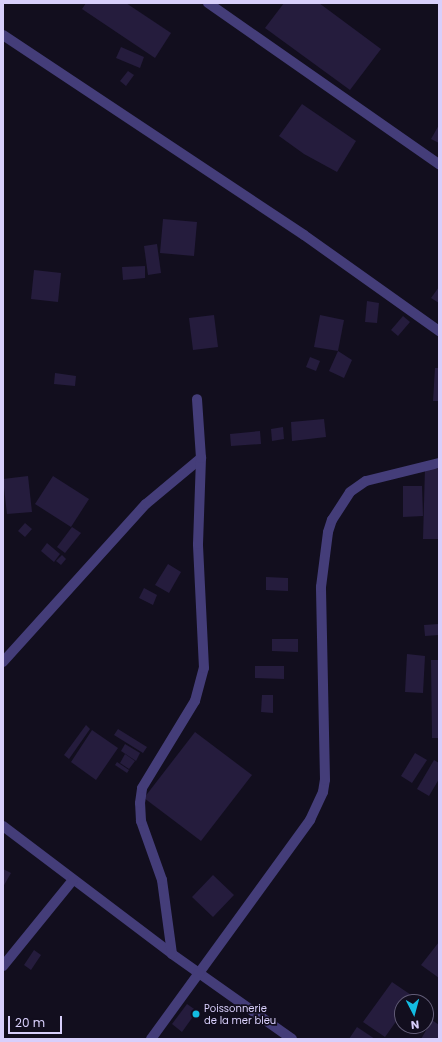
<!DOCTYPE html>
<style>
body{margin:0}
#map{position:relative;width:442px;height:1042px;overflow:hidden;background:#120e1e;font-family:Poppins,sans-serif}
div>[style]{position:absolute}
.building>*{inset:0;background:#251c3d}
.minor>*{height:10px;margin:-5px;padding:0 5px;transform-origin:5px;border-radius:5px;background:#443d79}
.dots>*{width:11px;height:11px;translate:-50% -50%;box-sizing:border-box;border:2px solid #120e1e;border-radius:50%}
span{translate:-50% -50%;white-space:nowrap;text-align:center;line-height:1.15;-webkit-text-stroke:3.5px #120e1e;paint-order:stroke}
.poi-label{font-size:10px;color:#d8cffb}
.left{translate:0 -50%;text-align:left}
.frame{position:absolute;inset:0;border:4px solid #d8cffb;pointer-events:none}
.north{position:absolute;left:394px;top:994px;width:40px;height:40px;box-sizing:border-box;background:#120e1e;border:1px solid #615b76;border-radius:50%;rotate:174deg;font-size:11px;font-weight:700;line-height:16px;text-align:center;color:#d8cffb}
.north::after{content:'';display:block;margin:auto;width:14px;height:18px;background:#13bce2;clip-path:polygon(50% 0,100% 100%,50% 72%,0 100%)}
.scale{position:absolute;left:8px;top:1016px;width:54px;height:18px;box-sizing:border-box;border:2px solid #d8cffb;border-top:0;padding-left:5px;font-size:12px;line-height:14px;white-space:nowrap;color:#d8cffb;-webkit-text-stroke:3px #120e1e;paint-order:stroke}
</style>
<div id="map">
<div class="building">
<i style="clip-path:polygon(86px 3px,126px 3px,171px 33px,155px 58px,82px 9px)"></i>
<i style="clip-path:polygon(284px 3px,319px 3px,381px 49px,350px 90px,265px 28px)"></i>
<i style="clip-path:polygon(121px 47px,144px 57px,140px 68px,116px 58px)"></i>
<i style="clip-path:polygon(128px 71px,134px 75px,126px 86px,120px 81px)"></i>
<i style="clip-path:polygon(302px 104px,356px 141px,337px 172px,304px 154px,279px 136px)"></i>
<i style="clip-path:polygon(439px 125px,439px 143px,431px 139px)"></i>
<i style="clip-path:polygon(163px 219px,197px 222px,194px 256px,160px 253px)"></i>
<i style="clip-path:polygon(157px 244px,161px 273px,148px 275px,144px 246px)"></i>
<i style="clip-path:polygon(145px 266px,145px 278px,123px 280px,122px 267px)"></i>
<i style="clip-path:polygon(34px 270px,61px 273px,58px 302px,31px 299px)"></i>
<i style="clip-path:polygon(439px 287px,439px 303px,431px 298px)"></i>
<i style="clip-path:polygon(367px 301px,379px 303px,377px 323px,365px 322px)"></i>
<i style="clip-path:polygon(214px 315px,218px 347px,193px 350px,189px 318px)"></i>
<i style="clip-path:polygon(320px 315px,344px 320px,338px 351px,314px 347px)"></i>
<i style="clip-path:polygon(403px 316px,410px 322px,398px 336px,391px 330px)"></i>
<i style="clip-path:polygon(338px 351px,352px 360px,344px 378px,329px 371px)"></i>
<i style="clip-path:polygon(310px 357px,320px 361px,316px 371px,306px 367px)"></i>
<i style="clip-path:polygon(435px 368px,439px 368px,439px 401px,433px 401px)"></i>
<i style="clip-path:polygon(55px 373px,76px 376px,75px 386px,54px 384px)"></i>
<i style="clip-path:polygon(324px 419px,326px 437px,292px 441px,291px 422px)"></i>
<i style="clip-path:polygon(283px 427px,284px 439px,272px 441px,271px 429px)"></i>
<i style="clip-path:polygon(260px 431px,261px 444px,231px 446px,230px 434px)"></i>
<i style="clip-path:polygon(425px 468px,439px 469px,439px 539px,423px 539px)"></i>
<i style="clip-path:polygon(28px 476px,32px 512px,7px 514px,3px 479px)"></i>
<i style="clip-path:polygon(53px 476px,89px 499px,71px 527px,35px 504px)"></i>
<i style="clip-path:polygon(403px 486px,422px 486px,423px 516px,403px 517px)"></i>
<i style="clip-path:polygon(25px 523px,32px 529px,25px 537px,18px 531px)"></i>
<i style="clip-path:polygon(72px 527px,81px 533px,65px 553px,57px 547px)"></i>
<i style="clip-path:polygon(47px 543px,60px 554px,54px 562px,41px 551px)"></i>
<i style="clip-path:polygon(62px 555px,66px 559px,61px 565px,56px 561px)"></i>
<i style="clip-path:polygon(168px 564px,181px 572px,169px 593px,155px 585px)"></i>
<i style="clip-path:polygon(266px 577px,288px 578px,288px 591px,266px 590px)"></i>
<i style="clip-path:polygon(144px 588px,157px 595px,153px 605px,139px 598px)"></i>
<i style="clip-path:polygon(439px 624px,439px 635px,425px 636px,424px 625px)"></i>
<i style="clip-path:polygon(272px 639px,298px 639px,298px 652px,272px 651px)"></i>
<i style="clip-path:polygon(407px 654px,425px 656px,423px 693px,405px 692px)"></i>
<i style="clip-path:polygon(431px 660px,439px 660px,439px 738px,432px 738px)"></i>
<i style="clip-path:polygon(255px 666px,284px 666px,284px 679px,255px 678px)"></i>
<i style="clip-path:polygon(262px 695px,273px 695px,273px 713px,261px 712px)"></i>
<i style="clip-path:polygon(86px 725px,90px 729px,69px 759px,64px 755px)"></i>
<i style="clip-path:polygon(118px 729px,147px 747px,143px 753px,114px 735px)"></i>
<i style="clip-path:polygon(92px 730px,118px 748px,96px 780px,71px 762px)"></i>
<i style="clip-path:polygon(195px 732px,252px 775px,201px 841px,144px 798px)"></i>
<i style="clip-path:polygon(125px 744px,140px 753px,136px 761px,121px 751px)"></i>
<i style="clip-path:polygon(415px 753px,427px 760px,412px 783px,401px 776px)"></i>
<i style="clip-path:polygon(125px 754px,135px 761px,129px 769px,120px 763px)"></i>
<i style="clip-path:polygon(434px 760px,439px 763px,439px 779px,429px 796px,417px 789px)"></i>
<i style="clip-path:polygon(117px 762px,129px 770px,127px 773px,115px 765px)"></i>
<i style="clip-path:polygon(3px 869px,11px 873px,3px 887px)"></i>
<i style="clip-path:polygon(213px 875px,234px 895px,213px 917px,192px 897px)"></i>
<i style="clip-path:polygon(439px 942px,439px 978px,421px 965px)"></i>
<i style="clip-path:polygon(34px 950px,41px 955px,31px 970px,24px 965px)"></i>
<i style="clip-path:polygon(392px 982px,414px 997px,410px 1002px,402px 1002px,402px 1013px,385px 1037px,363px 1022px)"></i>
<i style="clip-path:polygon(187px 1004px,197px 1011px,182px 1032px,172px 1024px)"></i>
<i style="clip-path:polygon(432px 1020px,439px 1025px,439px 1039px,421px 1039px)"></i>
<i style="clip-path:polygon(357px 1027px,375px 1039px,349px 1039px)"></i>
</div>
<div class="minor">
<i style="left:208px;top:3px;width:282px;rotate:34.9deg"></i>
<i style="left:3px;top:35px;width:361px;rotate:33.6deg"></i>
<i style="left:304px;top:235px;width:166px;rotate:35.4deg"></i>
<i style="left:3px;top:662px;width:213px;rotate:-47.9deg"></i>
<i style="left:146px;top:504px;width:72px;rotate:-39.9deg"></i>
<i style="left:3px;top:826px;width:212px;rotate:37.1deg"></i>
<i style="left:172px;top:954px;width:147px;rotate:35.3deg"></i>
<i style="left:172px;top:954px;width:75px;rotate:-97.7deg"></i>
<i style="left:162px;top:880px;width:63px;rotate:-109.6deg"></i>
<i style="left:141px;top:821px;width:18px;rotate:-93deg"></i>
<i style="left:140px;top:803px;width:15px;rotate:-82deg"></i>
<i style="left:142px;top:788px;width:102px;rotate:-58.7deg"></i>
<i style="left:195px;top:701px;width:34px;rotate:-75deg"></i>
<i style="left:204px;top:668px;width:124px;rotate:-92.8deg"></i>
<i style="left:198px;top:544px;width:86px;rotate:-88deg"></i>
<i style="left:201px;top:458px;width:59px;rotate:-93.9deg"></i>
<i style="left:3px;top:966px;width:111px;rotate:-50.9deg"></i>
<i style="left:151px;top:1039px;width:271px;rotate:-54deg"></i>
<i style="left:310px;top:820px;width:31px;rotate:-65deg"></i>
<i style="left:323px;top:792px;width:12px;rotate:-81deg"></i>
<i style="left:325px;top:780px;width:193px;rotate:-91.2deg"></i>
<i style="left:321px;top:587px;width:55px;rotate:-82.7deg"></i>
<i style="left:328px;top:532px;width:13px;rotate:-72deg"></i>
<i style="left:332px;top:520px;width:33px;rotate:-57deg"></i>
<i style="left:350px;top:492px;width:19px;rotate:-35deg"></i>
<i style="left:366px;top:481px;width:75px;rotate:-13.9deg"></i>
</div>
<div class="dots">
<i style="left:196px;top:1014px;background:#13bce2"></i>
</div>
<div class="poi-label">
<span class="left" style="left:204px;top:1014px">Poissonnerie<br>de la mer bleu</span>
</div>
<div class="frame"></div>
<div class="north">N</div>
<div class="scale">20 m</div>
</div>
